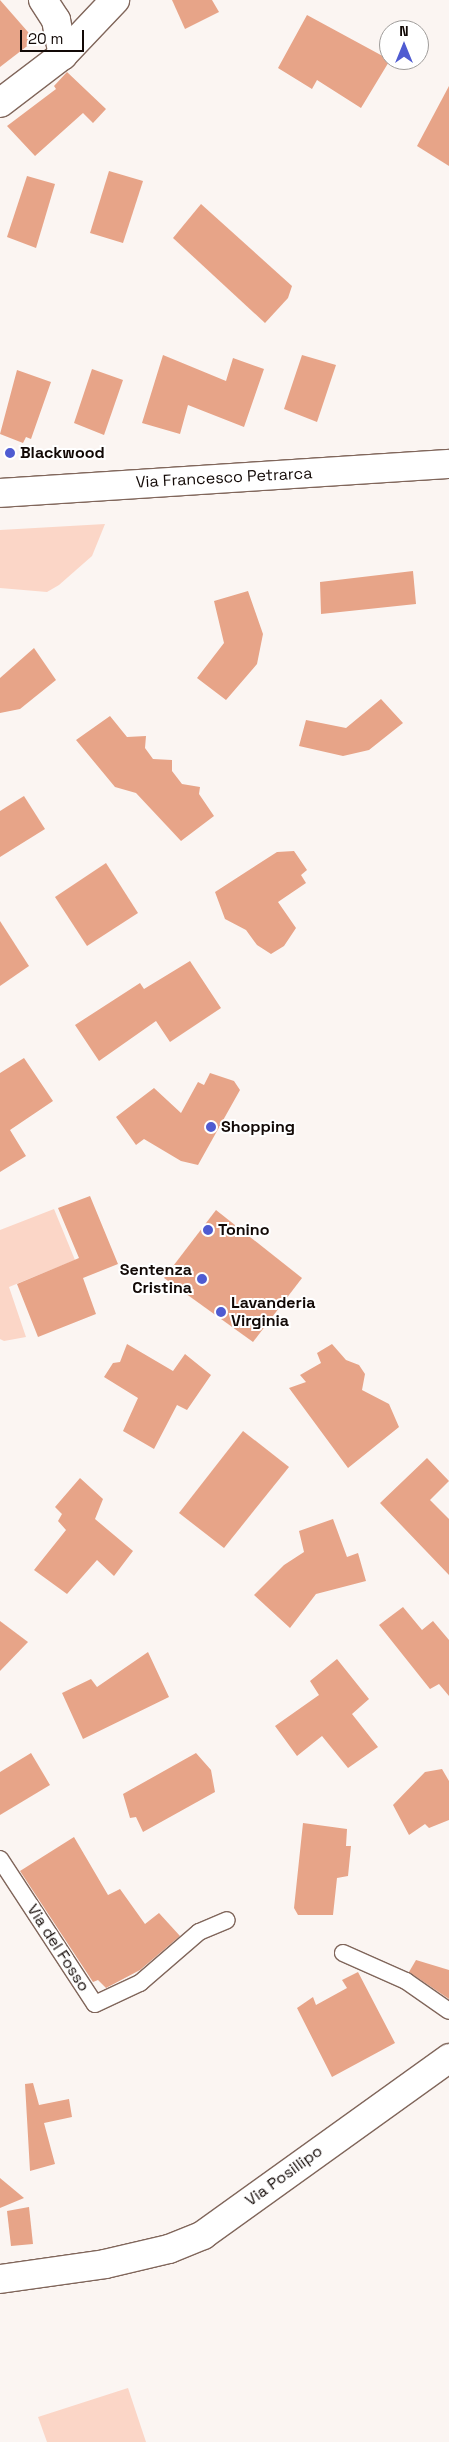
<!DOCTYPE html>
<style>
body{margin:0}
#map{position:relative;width:449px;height:2442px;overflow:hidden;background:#fbf5f2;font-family:"Space Grotesk",sans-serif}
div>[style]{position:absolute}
.green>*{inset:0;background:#fbd6c7}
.building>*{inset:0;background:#e7a488}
.roads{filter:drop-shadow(1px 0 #80665b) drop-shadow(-1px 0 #80665b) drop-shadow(0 1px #80665b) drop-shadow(0 -1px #80665b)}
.pedestrian>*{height:16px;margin:-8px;padding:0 8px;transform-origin:8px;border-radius:8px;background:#fff}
.tertiary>*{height:28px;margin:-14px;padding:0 14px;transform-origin:14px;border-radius:14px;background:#fff}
.dots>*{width:14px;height:14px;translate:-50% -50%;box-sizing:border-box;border:2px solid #fff;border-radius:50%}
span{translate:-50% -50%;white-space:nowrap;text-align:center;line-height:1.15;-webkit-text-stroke:4px #fff;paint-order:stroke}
.poi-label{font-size:16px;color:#120906;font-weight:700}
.left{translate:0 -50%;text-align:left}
.right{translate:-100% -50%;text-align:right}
.street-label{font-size:16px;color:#120906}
.north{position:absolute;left:379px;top:20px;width:50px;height:50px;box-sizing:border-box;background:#fff;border:1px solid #a09d9b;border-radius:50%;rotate:0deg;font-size:14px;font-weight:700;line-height:20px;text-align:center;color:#120906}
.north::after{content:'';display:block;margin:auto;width:18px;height:22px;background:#4f5bd1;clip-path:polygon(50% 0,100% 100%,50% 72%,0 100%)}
.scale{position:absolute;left:20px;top:30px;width:64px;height:22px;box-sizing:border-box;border:2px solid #120906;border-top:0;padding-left:6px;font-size:15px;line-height:18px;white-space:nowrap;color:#120906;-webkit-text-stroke:4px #fff;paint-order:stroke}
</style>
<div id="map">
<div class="green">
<i style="clip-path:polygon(105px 524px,92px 556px,59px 585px,47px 592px,0 588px,0 530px)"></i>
<i style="clip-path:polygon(54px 1209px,75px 1260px,9px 1287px,26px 1337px,4px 1341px,0 1339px,0 1230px)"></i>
<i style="clip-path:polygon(128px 2388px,146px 2442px,47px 2442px,38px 2417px)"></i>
</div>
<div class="building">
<i style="clip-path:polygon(0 0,35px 40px,0 67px)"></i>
<i style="clip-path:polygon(172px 0,212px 0,219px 12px,185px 29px)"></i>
<i style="clip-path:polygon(307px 15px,390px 60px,361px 108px,317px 80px,312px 89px,278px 68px)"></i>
<i style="clip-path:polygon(67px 72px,106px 109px,93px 123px,83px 113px,35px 156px,7px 126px,56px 89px,54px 86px)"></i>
<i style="clip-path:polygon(449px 86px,449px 166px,417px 146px)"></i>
<i style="clip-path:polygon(109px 171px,143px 181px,123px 243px,90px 233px)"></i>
<i style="clip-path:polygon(27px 176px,55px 184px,36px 248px,7px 237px)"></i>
<i style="clip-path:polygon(201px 204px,292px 286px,288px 298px,265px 323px,173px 238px)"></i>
<i style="clip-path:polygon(163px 355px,226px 381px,233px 358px,264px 369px,244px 427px,188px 405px,180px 434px,142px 423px)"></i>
<i style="clip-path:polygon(302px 355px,336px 365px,317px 422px,284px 409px)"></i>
<i style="clip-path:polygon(92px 369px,123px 380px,104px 435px,74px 423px)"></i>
<i style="clip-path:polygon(17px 370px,51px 382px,31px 439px,26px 437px,23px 443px,0 434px)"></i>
<i style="clip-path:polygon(413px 571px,416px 604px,321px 614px,320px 582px)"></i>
<i style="clip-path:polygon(248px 591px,263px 634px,257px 664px,226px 700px,197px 678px,224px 643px,214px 601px)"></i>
<i style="clip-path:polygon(34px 648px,56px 680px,20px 709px,0 713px,0 678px)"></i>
<i style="clip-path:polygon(381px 699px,403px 723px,369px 750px,343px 756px,299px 746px,306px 720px,346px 728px)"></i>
<i style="clip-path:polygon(110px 716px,127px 737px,146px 736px,145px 748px,153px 759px,172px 760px,172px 771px,182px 784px,200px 787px,199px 794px,214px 816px,181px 841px,136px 793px,115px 787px,76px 740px)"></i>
<i style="clip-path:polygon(24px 796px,45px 829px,0 857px,0 811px)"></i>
<i style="clip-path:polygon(294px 851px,307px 870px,301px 875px,306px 883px,278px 902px,296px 928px,284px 946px,271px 954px,257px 945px,246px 930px,225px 919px,215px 892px,277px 852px)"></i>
<i style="clip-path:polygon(106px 863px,138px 913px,87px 946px,55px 897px)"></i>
<i style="clip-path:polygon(0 921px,29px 966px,0 986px)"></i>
<i style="clip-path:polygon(190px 961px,221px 1008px,170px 1042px,156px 1021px,99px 1061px,75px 1025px,140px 983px,144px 989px)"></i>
<i style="clip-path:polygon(24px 1058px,53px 1101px,10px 1130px,26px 1156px,0 1172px,0 1073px)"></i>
<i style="clip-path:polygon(210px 1073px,234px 1081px,240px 1090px,198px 1165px,181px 1161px,144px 1139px,136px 1145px,116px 1117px,154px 1088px,181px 1113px,198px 1082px,204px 1085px)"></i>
<i style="clip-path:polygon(90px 1196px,118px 1264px,83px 1278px,96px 1314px,38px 1337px,17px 1284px,79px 1258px,58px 1208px)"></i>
<i style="clip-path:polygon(216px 1210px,302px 1278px,253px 1342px,164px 1278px)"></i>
<i style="clip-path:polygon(127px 1344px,173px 1371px,185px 1354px,211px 1375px,187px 1410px,177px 1405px,154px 1449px,123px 1431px,138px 1398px,104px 1377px,113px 1363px,120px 1362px)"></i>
<i style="clip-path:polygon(332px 1344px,346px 1360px,359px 1365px,365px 1374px,362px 1390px,389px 1404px,399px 1427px,348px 1468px,289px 1388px,306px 1382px,300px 1375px,321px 1363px,317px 1353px)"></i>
<i style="clip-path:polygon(243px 1431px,289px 1467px,224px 1548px,179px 1513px)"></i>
<i style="clip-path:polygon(427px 1458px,449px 1481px,430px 1500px,449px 1519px,449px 1575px,380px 1503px)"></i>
<i style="clip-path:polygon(80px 1478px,103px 1499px,95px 1519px,133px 1551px,114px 1576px,97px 1560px,67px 1594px,34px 1570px,66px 1530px,58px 1521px,62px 1514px,55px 1507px)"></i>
<i style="clip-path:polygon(333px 1519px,347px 1557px,358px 1553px,366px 1581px,316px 1594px,290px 1628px,254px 1595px,284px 1565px,304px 1552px,299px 1531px)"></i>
<i style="clip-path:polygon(403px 1607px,422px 1630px,433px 1621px,449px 1640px,449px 1696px,439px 1684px,430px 1689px,379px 1625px)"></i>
<i style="clip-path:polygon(0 1621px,28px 1642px,0 1671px)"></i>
<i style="clip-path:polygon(148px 1652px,169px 1697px,83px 1739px,62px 1693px,91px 1679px,97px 1687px)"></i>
<i style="clip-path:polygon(337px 1659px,369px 1699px,352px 1714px,378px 1747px,348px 1768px,322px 1736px,297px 1756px,275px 1726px,319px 1695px,310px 1681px)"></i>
<i style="clip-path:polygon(31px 1753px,50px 1785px,0 1815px,0 1772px)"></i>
<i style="clip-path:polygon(196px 1753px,211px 1770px,215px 1792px,143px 1832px,136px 1817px,130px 1818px,123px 1794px)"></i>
<i style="clip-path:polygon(442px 1769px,449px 1781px,449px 1820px,429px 1828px,425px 1824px,409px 1835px,393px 1805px,425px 1772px)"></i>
<i style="clip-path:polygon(303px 1823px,347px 1829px,346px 1846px,351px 1846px,348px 1876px,337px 1878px,333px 1915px,298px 1915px,294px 1908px)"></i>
<i style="clip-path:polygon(74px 1837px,108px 1895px,120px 1889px,145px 1924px,159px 1913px,180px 1936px,140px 1970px,106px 1988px,98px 1980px,93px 1982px,20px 1871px)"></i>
<i style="clip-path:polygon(416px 1960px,449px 1970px,449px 1999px,409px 1972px)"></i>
<i style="clip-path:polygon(358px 1972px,395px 2043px,332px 2077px,297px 2008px,313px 1997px,316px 2005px,347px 1988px,342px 1980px)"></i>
<i style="clip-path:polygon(33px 2083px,39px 2105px,69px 2099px,72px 2117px,44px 2123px,55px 2164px,30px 2171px,25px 2084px)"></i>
<i style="clip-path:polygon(0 2178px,24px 2198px,0 2208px)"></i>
<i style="clip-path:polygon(29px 2207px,33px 2244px,11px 2246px,7px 2211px)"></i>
</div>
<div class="roads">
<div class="pedestrian">
<i style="left:0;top:1859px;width:173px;rotate:56.8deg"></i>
<i style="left:95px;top:2004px;width:50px;rotate:-25deg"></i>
<i style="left:140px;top:1983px;width:78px;rotate:-40.8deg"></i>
<i style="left:199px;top:1932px;width:30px;rotate:-23deg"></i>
<i style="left:343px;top:1953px;width:69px;rotate:24deg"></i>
<i style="left:406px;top:1981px;width:52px;rotate:34.9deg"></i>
</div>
<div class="tertiary">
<i style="left:43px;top:0;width:24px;rotate:57deg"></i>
<i style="left:56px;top:20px;width:36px;rotate:79deg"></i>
<i style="left:0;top:103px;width:79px;rotate:-37.3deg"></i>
<i style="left:63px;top:55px;width:76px;rotate:-46.6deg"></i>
<i style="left:0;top:493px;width:450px;rotate:-3.7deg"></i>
<i style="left:0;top:2279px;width:106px;rotate:-8.1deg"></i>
<i style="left:105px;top:2264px;width:66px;rotate:-13.2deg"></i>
<i style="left:169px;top:2249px;width:37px;rotate:-22deg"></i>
<i style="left:203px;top:2235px;width:303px;rotate:-35.7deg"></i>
</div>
</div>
<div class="dots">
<i style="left:10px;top:453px;background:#4f5bd1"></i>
<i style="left:211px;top:1127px;background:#4f5bd1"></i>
<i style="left:208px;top:1230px;background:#4f5bd1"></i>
<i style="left:202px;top:1279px;background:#4f5bd1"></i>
<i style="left:221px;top:1312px;background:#4f5bd1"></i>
</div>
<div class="poi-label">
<span class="left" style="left:20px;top:453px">Blackwood</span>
<span class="left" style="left:221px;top:1127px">Shopping</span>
<span class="left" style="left:218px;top:1230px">Tonino</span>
<span class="right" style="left:192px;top:1279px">Sentenza<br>Cristina</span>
<span class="left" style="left:231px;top:1312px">Lavanderia<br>Virginia</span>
</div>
<div class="street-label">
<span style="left:224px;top:478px;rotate:-3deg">Via Francesco Petrarca</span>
<span style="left:58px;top:1948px;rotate:57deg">Via del Fosso</span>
<span style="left:284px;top:2176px;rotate:-36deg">Via Posillipo</span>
</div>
<div class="north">N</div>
<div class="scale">20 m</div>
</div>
